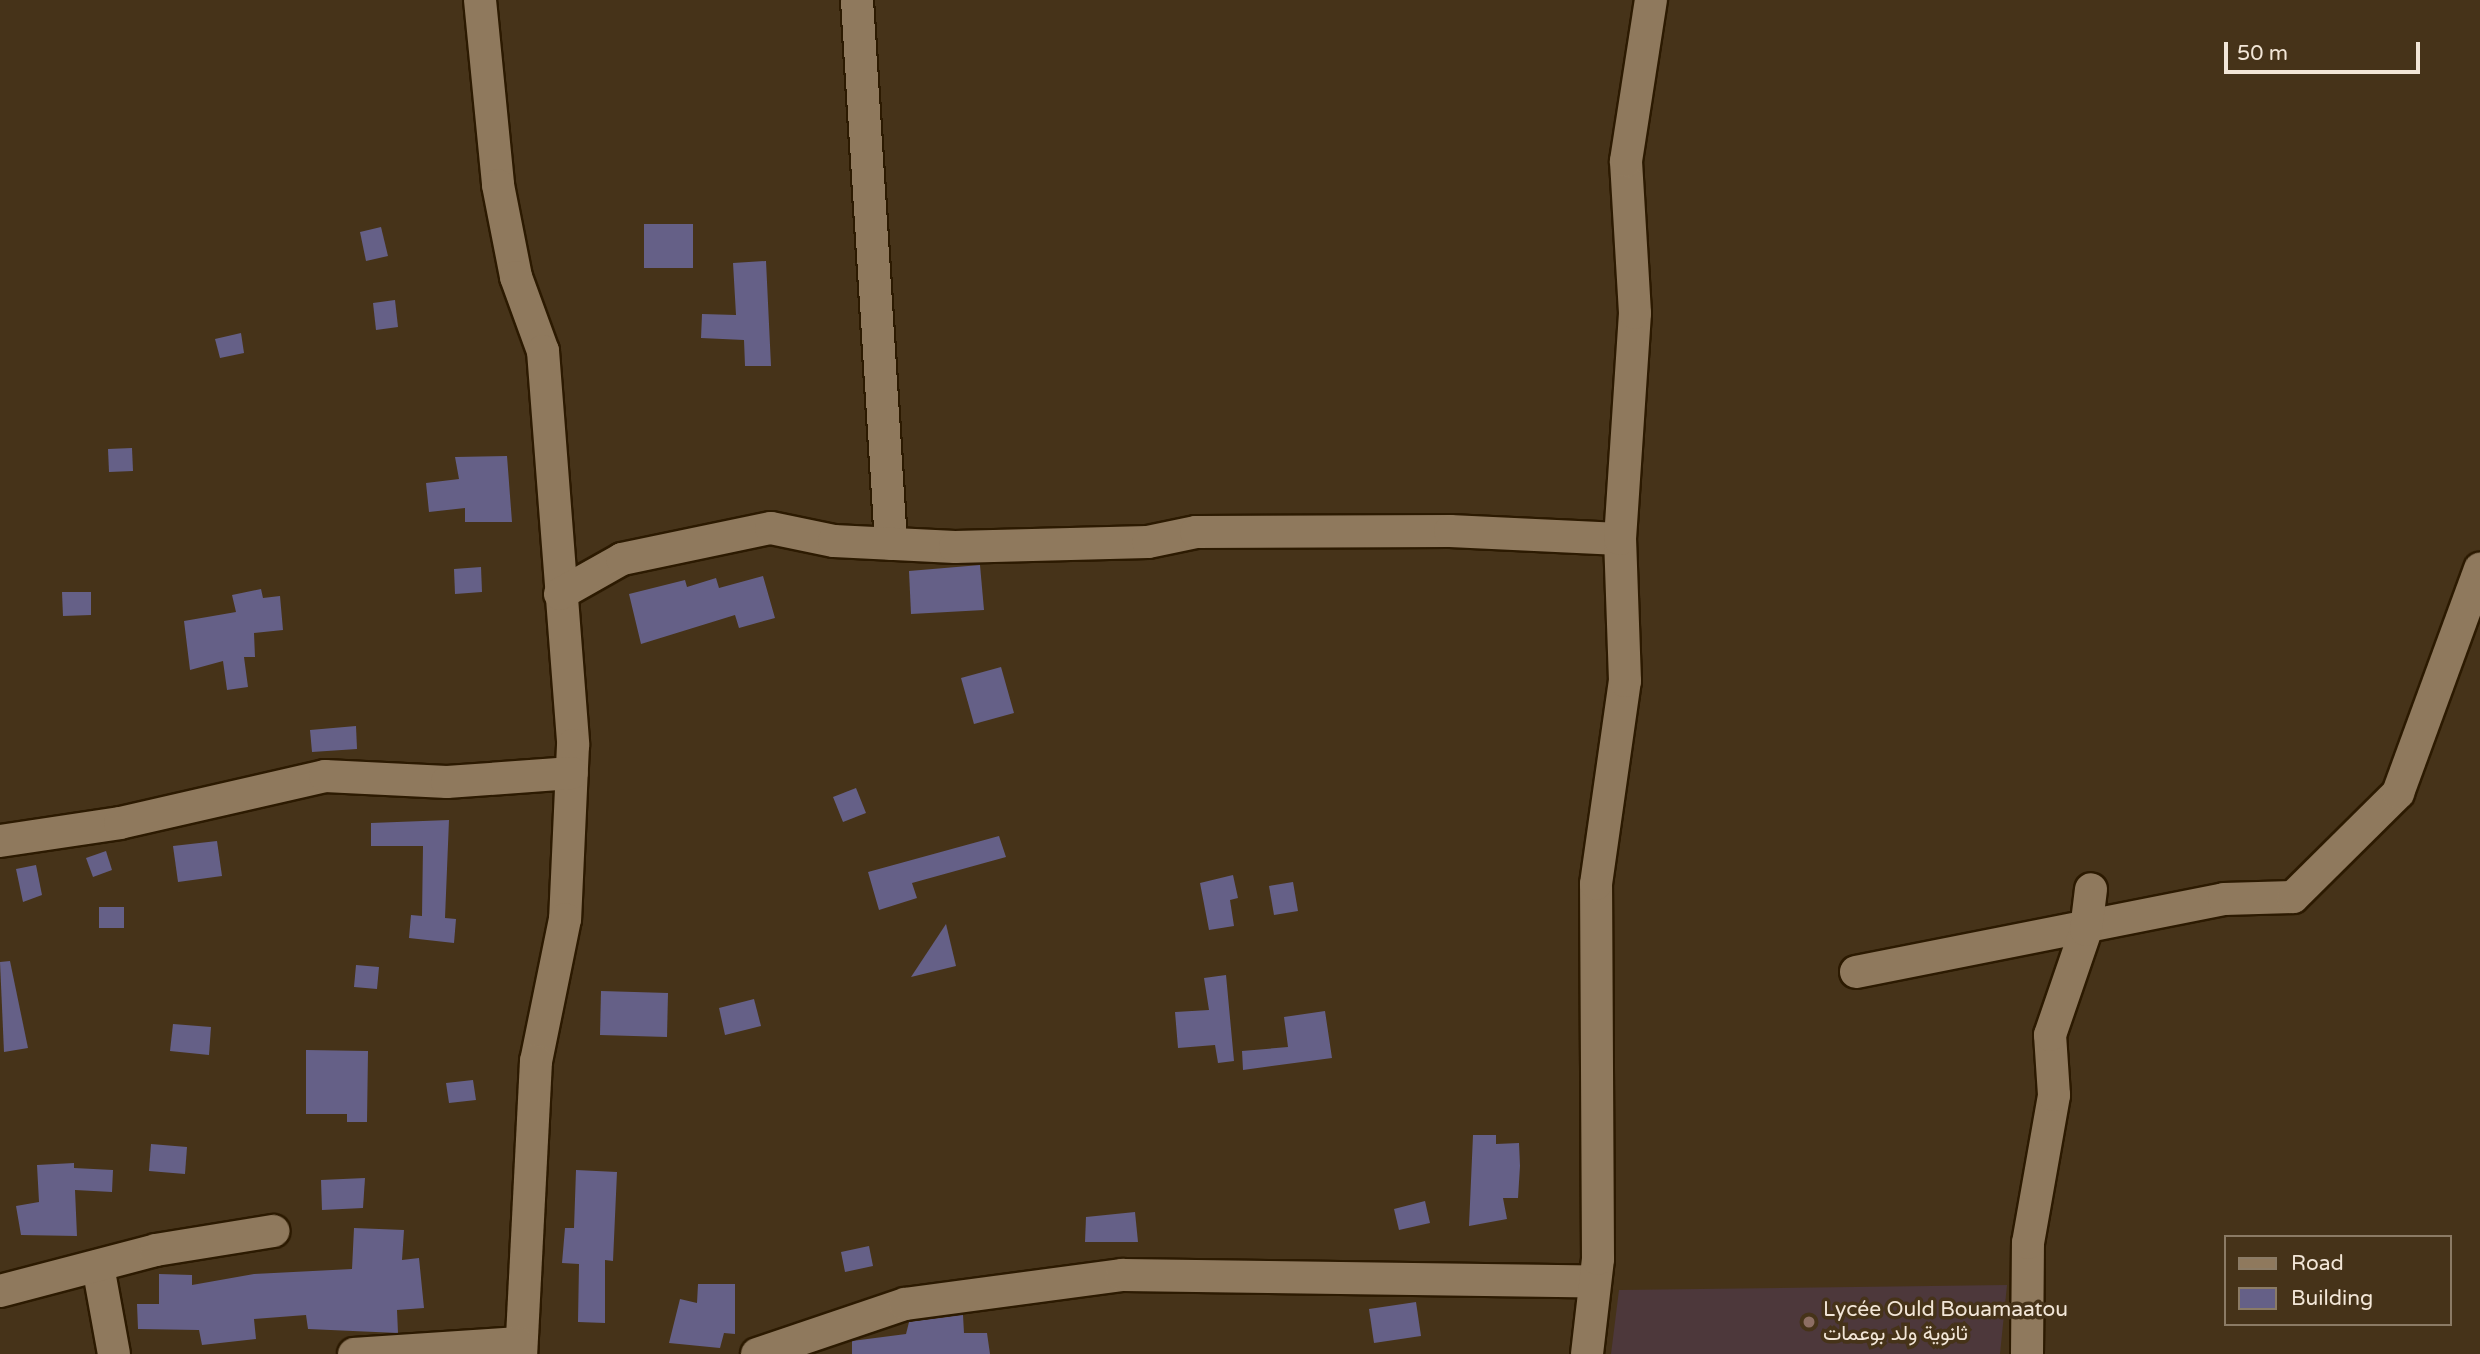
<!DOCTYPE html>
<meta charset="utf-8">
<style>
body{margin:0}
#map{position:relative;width:2480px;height:1354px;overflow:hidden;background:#463319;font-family:"Varela Round",Vazirmatn,sans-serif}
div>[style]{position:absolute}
.education>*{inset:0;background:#4d383b}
.building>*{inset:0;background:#656087}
.roads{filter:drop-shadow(2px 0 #2c1a01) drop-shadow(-2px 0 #2c1a01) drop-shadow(0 2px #2c1a01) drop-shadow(0 -2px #2c1a01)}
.street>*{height:32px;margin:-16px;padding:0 16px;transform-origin:16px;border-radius:16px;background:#8f795d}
.dots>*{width:19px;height:19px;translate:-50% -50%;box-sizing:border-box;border:4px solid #463319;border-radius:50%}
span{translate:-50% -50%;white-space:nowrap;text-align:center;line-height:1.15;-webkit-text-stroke:7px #463319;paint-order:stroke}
.poi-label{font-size:21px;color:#f2e6d7}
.left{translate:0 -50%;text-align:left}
.legend{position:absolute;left:2224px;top:1235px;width:228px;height:91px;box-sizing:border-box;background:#463319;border:2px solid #8b7b65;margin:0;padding:9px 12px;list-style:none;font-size:21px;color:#f2e6d7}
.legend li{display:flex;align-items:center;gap:14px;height:35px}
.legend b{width:35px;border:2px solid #8b7b65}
.scale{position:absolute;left:2224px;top:42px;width:196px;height:32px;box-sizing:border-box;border:4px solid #f2e6d7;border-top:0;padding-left:9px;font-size:21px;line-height:24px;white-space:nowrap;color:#f2e6d7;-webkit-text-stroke:5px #463319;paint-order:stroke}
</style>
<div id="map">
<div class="education">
<i style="clip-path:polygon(2007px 1285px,2000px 1354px,1611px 1354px,1619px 1290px)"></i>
</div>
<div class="building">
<i style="clip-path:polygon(644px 224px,693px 224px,693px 268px,644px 268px)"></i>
<i style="clip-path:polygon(381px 227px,388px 256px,366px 261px,360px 232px)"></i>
<i style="clip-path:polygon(766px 261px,771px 366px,745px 366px,744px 340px,701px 338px,702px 314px,736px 315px,733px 263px)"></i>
<i style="clip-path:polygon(395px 300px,398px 327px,376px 330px,373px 303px)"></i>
<i style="clip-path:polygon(241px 333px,244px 353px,220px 358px,215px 339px)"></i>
<i style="clip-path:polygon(132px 448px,133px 471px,109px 472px,108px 449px)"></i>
<i style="clip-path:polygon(507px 456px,512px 522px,465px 522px,465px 508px,429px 512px,426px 483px,459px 479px,455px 457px)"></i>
<i style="clip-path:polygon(980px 565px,984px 610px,911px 614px,909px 571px)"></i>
<i style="clip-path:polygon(481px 567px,482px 592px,455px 594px,454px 569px)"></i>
<i style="clip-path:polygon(763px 576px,775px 618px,739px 628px,735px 615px,641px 644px,629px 594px,685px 580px,687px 587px,716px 578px,719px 588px)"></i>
<i style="clip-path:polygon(261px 589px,263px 598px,280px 596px,283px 630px,254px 633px,255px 657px,244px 657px,248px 687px,227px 690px,223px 661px,190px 670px,184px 621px,236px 612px,232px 595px)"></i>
<i style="clip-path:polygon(62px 592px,91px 592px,91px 615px,63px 616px)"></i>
<i style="clip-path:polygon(1001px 667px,1014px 713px,974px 724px,961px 678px)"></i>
<i style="clip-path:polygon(356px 726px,357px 749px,312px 752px,310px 730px)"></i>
<i style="clip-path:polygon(856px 788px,866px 813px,843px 822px,833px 797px)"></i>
<i style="clip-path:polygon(449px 820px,445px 918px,456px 919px,454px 943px,409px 938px,411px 915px,422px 916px,423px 846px,371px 846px,371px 823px)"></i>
<i style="clip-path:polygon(999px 836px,1006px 857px,912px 883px,917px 898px,879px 910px,868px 872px)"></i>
<i style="clip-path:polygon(217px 841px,222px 876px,178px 882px,173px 846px)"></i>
<i style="clip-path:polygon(106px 851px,112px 870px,93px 877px,86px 858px)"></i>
<i style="clip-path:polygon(36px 865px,42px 895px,23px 902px,16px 869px)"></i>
<i style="clip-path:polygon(1233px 875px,1238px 898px,1230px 900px,1234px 926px,1209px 930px,1200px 883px)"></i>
<i style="clip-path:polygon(1293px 882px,1298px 911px,1274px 915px,1269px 886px)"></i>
<i style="clip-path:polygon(99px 907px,124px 907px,124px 928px,99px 928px)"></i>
<i style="clip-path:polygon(946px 924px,956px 966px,911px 977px)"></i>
<i style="clip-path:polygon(10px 961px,28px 1048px,4px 1052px,0 962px)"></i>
<i style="clip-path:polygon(356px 965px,379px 967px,377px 989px,354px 987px)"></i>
<i style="clip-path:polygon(1226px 975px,1234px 1061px,1218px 1063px,1215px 1045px,1178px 1048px,1175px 1012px,1209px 1010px,1204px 978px)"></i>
<i style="clip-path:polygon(601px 991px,668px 993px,667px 1037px,600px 1035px)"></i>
<i style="clip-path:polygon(754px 999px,761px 1026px,725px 1035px,719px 1008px)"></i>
<i style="clip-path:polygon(1325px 1011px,1332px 1058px,1243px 1070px,1242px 1051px,1288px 1047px,1284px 1017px)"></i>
<i style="clip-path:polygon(173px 1024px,211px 1027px,209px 1055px,170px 1051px)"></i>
<i style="clip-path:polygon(306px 1050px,368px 1051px,367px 1122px,347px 1122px,347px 1114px,306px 1114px)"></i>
<i style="clip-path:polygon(473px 1080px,476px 1100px,449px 1103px,446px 1083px)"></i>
<i style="clip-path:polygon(1473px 1135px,1496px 1135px,1496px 1144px,1519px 1143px,1520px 1166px,1518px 1198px,1503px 1198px,1507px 1219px,1469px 1226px)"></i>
<i style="clip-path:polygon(151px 1144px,187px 1147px,185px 1174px,149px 1171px)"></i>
<i style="clip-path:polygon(74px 1163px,74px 1168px,113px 1170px,112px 1192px,75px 1190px,77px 1236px,21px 1235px,16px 1206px,39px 1202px,37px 1165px)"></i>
<i style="clip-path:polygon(576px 1170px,617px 1172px,613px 1261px,605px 1260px,605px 1323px,578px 1322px,579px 1264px,562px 1263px,565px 1228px,574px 1228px)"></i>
<i style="clip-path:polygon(365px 1178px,363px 1208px,322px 1210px,321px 1180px)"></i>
<i style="clip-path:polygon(1425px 1201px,1430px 1223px,1399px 1230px,1394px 1209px)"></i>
<i style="clip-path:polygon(1135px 1212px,1138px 1242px,1085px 1242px,1086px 1217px)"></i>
<i style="clip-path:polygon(354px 1228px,404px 1230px,402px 1260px,419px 1258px,424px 1308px,397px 1310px,398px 1333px,308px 1329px,306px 1315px,254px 1319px,256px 1339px,202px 1345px,199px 1330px,138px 1329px,137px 1304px,159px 1304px,159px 1274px,192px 1275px,192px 1285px,254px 1274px,352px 1269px)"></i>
<i style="clip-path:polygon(869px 1246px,873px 1266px,845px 1272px,841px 1252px)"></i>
<i style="clip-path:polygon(698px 1284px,735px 1284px,735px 1334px,724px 1333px,720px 1348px,669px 1343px,680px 1299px,697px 1303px)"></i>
<i style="clip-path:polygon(1416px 1302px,1421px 1336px,1374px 1343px,1369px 1309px)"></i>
<i style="clip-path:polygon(963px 1315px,964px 1333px,987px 1333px,990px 1354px,852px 1354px,852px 1341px,906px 1334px,909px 1322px)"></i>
</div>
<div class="roads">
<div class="street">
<i style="left:480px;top:0;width:186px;rotate:84.4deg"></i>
<i style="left:498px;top:185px;width:94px;rotate:78.9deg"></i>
<i style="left:516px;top:277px;width:79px;rotate:70deg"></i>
<i style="left:543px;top:351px;width:395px;rotate:85.6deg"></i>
<i style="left:573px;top:745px;width:174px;rotate:92.6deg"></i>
<i style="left:565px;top:919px;width:145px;rotate:101.5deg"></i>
<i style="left:536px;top:1061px;width:293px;rotate:92.9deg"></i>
<i style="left:857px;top:0;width:545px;rotate:86.42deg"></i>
<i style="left:560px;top:594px;width:71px;rotate:-29.4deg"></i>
<i style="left:622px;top:559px;width:152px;rotate:-11.8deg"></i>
<i style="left:771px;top:528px;width:64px;rotate:11.7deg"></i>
<i style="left:834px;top:541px;width:121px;rotate:2.8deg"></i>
<i style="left:955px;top:547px;width:193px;rotate:-1.5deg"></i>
<i style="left:1148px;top:542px;width:49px;rotate:-11.8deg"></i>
<i style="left:1196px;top:532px;width:254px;rotate:-0.2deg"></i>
<i style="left:1450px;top:531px;width:170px;rotate:2.7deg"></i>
<i style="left:0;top:841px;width:121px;rotate:-8.5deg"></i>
<i style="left:120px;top:823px;width:210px;rotate:-12.9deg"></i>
<i style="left:325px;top:776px;width:122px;rotate:2.8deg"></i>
<i style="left:447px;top:782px;width:125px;rotate:-4.1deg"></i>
<i style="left:1856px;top:972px;width:375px;rotate:-11.2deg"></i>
<i style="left:2224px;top:899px;width:69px;rotate:-1.7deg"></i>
<i style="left:2293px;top:897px;width:148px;rotate:-44.7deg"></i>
<i style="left:2398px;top:793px;width:239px;rotate:-69.9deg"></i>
<i style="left:98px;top:1266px;width:89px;rotate:79.7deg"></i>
<i style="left:0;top:1291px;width:161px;rotate:-14.7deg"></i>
<i style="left:156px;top:1250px;width:119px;rotate:-9.2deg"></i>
<i style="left:354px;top:1354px;width:165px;rotate:-3.8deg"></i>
<i style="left:757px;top:1354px;width:156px;rotate:-18.7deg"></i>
<i style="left:905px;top:1304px;width:219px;rotate:-7.6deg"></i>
<i style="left:1122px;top:1275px;width:473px;rotate:0.8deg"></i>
<i style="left:1587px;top:1354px;width:96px;rotate:-83.4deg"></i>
<i style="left:1598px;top:1259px;width:375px;rotate:-90.3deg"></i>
<i style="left:1596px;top:884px;width:205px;rotate:-81.9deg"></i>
<i style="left:1625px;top:681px;width:142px;rotate:-92deg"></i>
<i style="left:1620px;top:539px;width:226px;rotate:-86.2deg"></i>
<i style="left:1635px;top:313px;width:152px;rotate:-93.4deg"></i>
<i style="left:1626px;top:161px;width:163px;rotate:-81.2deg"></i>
<i style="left:2027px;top:1354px;width:111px;rotate:-89.5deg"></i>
<i style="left:2028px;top:1243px;width:150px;rotate:-80deg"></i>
<i style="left:2054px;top:1095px;width:60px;rotate:-93.8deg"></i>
<i style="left:2050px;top:1035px;width:111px;rotate:-71.1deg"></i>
<i style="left:2086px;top:930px;width:41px;rotate:-83deg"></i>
</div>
</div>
<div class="dots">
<i style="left:1809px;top:1322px;background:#8d6e63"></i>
</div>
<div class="poi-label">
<span class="left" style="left:1823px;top:1322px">Lycée Ould Bouamaatou<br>ثانوية ولد بوعمات</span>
</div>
<ul class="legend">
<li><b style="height:9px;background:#8f795d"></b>Road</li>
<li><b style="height:19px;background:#656087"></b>Building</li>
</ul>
<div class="scale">50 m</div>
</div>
